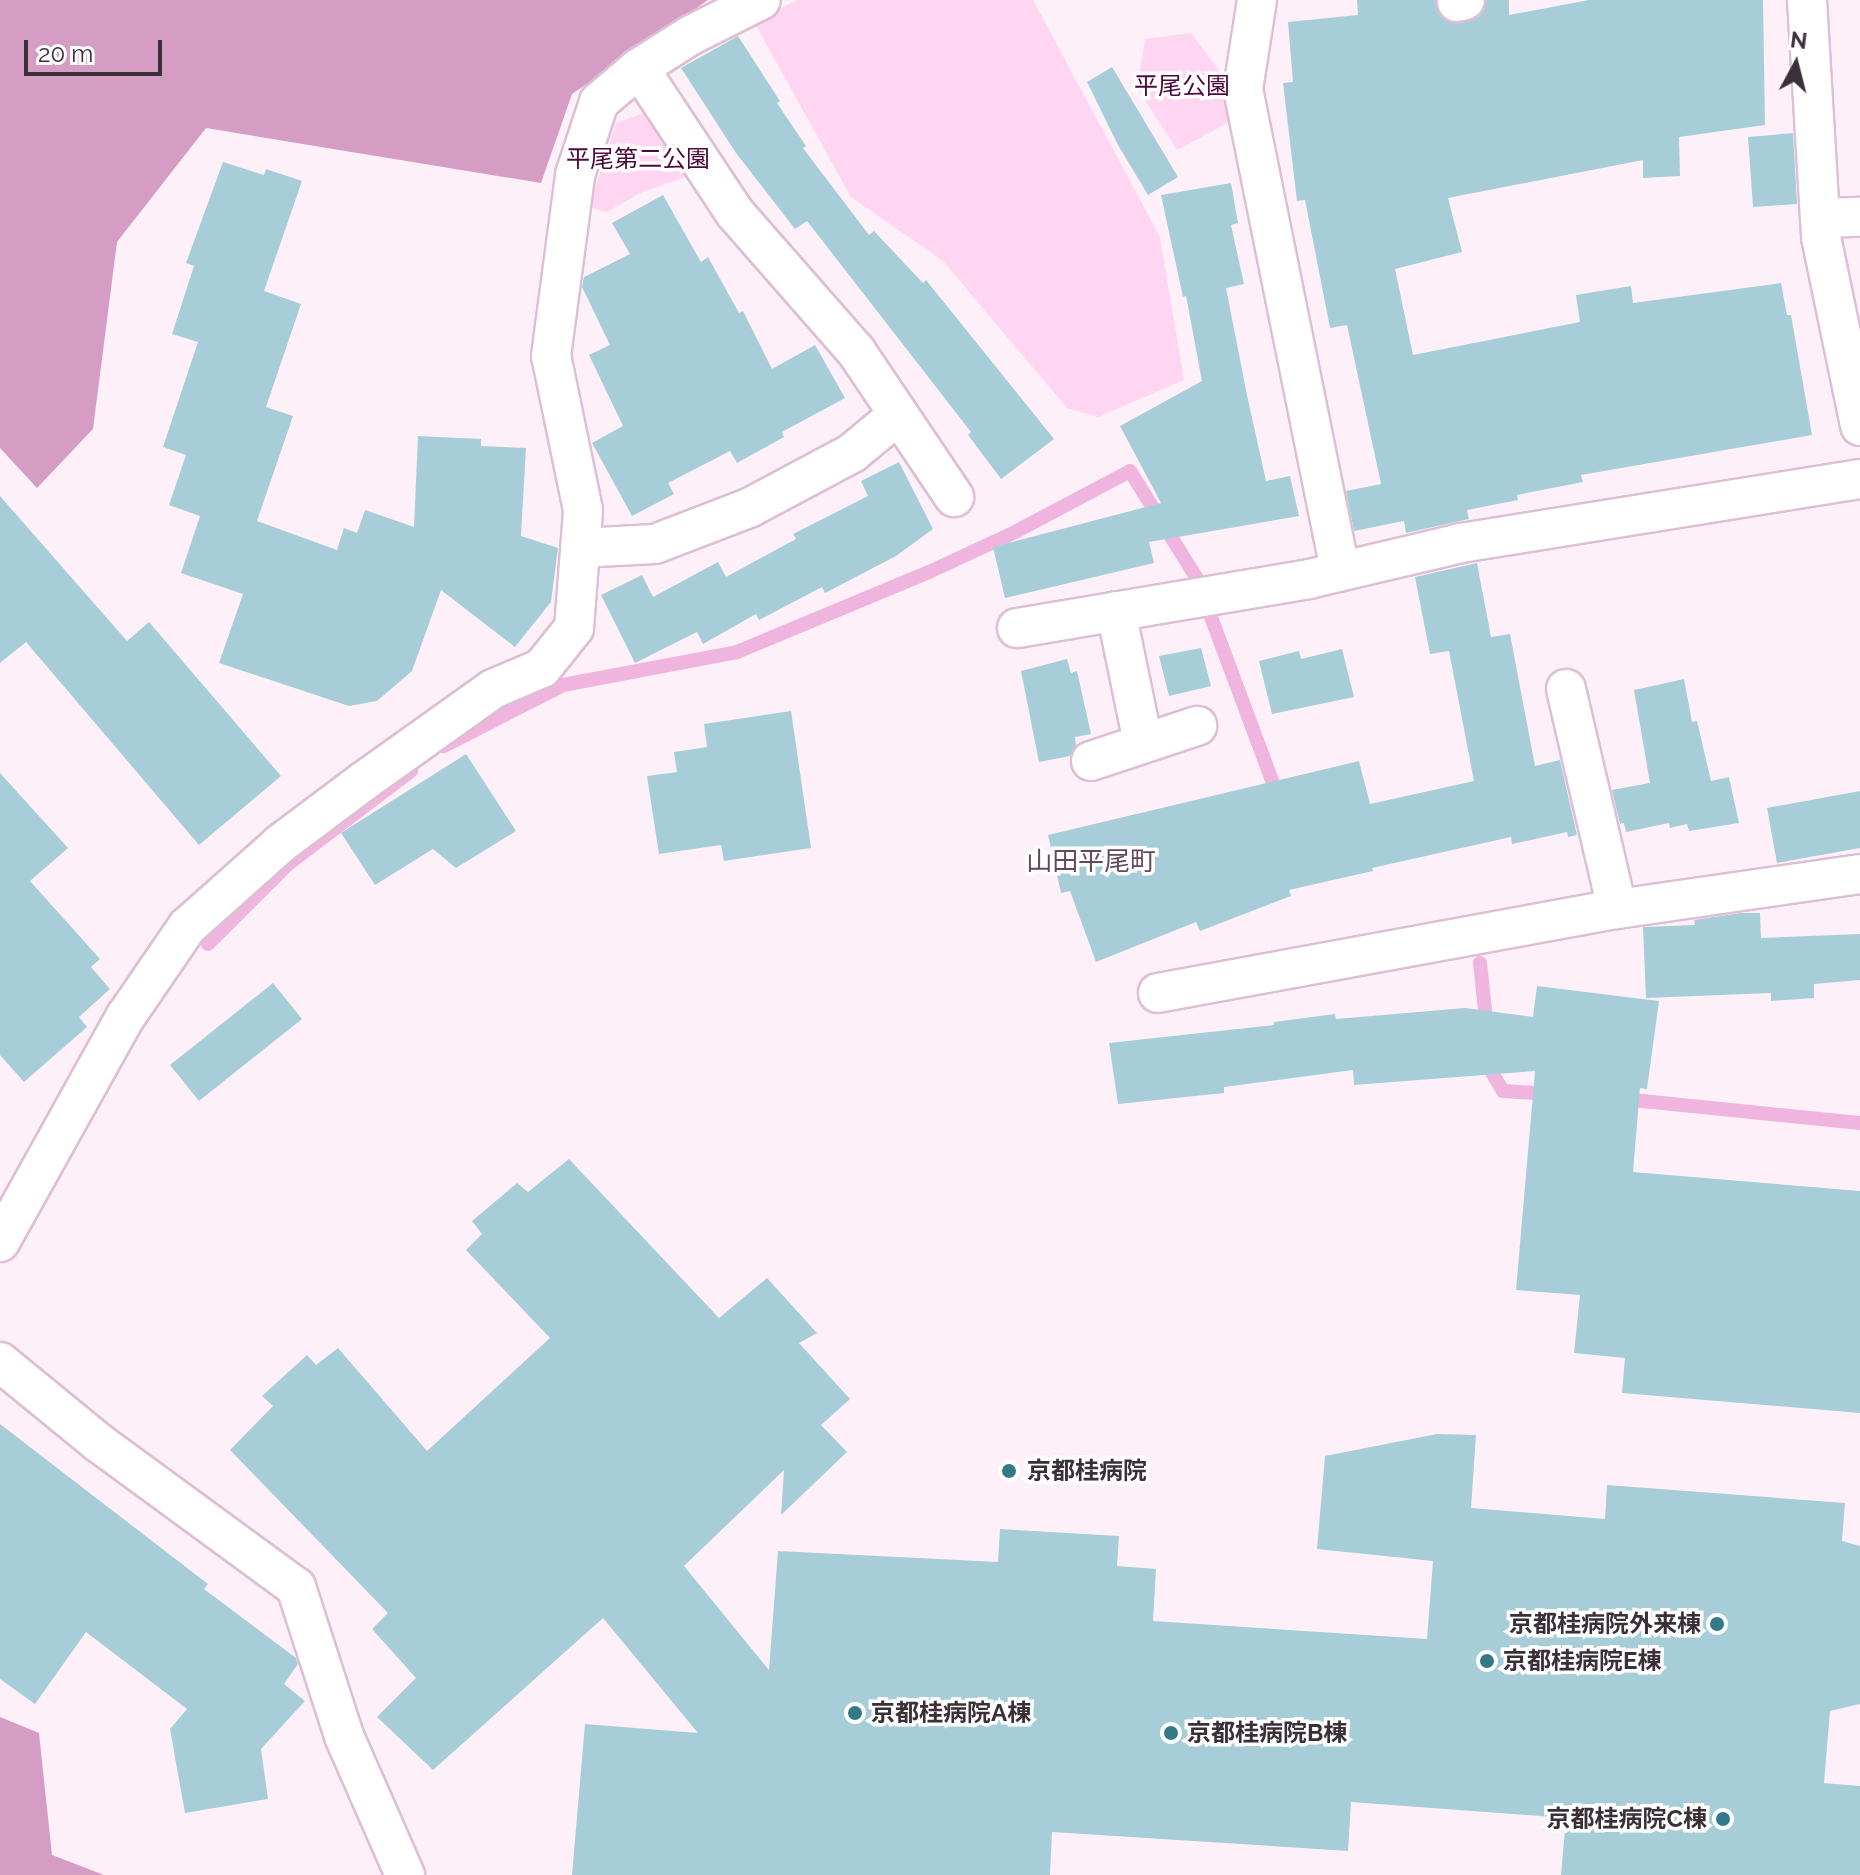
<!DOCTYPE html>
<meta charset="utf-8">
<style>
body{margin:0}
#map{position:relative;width:1860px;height:1875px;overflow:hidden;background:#fdf0f9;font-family:Raleway,"Noto Sans JP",sans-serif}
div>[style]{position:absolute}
.green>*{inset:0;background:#fed6f1}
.forest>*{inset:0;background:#d69dc4}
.stream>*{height:14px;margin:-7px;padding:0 7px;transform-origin:7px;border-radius:7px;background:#f0b5de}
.building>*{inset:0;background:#a7ced8}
.roads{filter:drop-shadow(2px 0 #ddbfd4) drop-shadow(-2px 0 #ddbfd4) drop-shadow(0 2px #ddbfd4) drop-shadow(0 -2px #ddbfd4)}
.minor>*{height:38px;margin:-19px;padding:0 19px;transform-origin:19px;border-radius:19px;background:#fff}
.dots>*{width:22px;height:22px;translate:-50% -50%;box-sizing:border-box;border:4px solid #fff;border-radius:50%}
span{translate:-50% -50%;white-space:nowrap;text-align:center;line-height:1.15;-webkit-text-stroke:7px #fff;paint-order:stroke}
.park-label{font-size:24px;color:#4b073e}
.poi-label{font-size:24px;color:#3c3038;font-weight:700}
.left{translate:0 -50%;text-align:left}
.right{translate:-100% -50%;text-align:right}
.neighbourhood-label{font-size:26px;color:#62495b}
.north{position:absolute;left:1756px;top:24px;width:80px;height:80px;-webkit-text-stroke:6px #fff;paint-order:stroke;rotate:7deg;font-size:22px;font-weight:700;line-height:32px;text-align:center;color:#3c3038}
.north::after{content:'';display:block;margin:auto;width:28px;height:36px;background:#3c3038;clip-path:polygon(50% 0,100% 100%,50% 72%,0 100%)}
.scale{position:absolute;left:24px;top:40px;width:138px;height:36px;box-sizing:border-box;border:4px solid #3c3038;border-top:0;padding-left:10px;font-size:24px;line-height:28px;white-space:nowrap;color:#3c3038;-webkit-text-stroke:6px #fff;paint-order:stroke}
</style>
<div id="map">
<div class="green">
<i style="clip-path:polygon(797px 0,1033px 0,1160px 237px,1184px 380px,1098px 417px,1067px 408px,943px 261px,851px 197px,754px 22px)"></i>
<i style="clip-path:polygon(1191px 33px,1223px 75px,1231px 121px,1177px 150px,1137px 88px,1145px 39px)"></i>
<i style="clip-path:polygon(647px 112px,686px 177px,640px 193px,607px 212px,589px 207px,616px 123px)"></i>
</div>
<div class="forest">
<i style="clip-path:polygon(0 0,708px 0,572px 94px,541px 183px,206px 128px,117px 242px,93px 429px,37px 488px,0 448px)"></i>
<i style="clip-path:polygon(0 1717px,39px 1733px,52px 1855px,104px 1875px,0 1875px)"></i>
</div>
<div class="stream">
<i style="left:444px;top:746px;width:134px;rotate:-27.1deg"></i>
<i style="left:563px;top:685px;width:177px;rotate:-10.7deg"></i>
<i style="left:737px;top:652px;width:208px;rotate:-22.6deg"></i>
<i style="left:929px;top:572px;width:95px;rotate:-24.9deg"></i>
<i style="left:1015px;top:532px;width:130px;rotate:-27.9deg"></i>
<i style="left:1130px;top:471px;width:125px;rotate:58.1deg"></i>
<i style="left:1196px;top:577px;width:234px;rotate:69.5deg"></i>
<i style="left:208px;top:944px;width:112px;rotate:-45deg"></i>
<i style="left:287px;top:865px;width:156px;rotate:-37.2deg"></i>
<i style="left:1480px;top:963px;width:67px;rotate:84deg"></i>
<i style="left:1490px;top:1059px;width:12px;rotate:85deg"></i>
<i style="left:1491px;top:1071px;width:23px;rotate:59deg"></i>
<i style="left:1503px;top:1091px;width:48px;rotate:3.6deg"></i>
<i style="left:1623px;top:1099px;width:238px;rotate:5.8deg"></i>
</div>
<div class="building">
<i style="clip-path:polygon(1357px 0,1436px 0,1442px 18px,1462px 23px,1480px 16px,1486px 0,1509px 0,1509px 15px,1589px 0,1763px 0,1765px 125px,1679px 137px,1680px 176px,1643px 178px,1643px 160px,1448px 198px,1462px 252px,1395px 269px,1413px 355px,1580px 322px,1576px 295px,1631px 286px,1633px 303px,1781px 283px,1787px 315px,1791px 315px,1812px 435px,1581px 475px,1583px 482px,1517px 495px,1518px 500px,1467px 510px,1469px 519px,1406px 533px,1404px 521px,1354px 531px,1346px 491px,1381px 484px,1347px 325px,1330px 328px,1305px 200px,1297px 201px,1283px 83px,1293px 82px,1288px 22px,1358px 15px)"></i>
<i style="clip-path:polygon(738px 36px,780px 101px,777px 103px,806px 146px,803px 148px,869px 235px,874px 231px,923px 283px,926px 280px,1054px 439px,1001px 479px,968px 435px,971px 432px,807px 221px,795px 229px,736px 153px,681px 68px)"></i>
<i style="clip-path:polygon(1112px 67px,1178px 177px,1148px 195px,1118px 145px,1087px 82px)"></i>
<i style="clip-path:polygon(1793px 133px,1797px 204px,1753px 207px,1748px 137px)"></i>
<i style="clip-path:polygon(223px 162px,264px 175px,266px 169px,302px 181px,264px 291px,301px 304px,266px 407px,293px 416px,257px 521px,337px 550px,344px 528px,357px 533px,365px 510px,414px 527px,418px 436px,481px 439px,481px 446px,526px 448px,521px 536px,558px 548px,551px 602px,515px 647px,441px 590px,412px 671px,377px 701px,349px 706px,219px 663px,243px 594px,181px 573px,200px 516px,169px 505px,186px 455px,163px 447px,198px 342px,172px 334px,194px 266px,186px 263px)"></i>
<i style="clip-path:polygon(1231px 183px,1238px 223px,1231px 225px,1244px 284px,1226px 288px,1247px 395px,1266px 481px,1290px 476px,1299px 516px,1149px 542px,1154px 563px,1005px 598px,993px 547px,1161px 503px,1120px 426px,1202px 381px,1186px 296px,1183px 297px,1161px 195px)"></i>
<i style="clip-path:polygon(663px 195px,701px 262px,708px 257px,739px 313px,743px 311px,772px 369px,815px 345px,845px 398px,782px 432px,784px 437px,737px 463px,730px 451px,668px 483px,674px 494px,632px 516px,592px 443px,623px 426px,589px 355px,610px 345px,582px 287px,584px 277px,630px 254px,612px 223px)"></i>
<i style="clip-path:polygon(899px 462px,933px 529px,896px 556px,825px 593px,822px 587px,759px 620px,756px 614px,703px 644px,697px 632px,635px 663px,601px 595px,642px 575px,653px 597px,718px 562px,726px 577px,796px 539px,793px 534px,868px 496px,861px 481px)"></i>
<i style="clip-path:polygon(0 496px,127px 641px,149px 622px,281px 776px,199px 845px,26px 642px,0 663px)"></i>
<i style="clip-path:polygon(1477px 563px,1491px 637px,1510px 634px,1535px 766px,1560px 760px,1577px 835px,1568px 837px,1567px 832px,1512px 844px,1511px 837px,1372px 868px,1373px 871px,1289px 890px,1291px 896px,1200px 931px,1196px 922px,1096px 962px,1070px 891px,1061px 893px,1048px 835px,1359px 761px,1370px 804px,1474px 781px,1449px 651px,1430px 654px,1415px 577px)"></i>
<i style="clip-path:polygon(1201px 648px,1211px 686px,1169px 696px,1159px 656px)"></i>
<i style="clip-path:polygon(1342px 649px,1354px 697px,1272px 714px,1259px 661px,1299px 651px,1301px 659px)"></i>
<i style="clip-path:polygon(1067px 659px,1071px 673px,1077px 671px,1091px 734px,1075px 737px,1076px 745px,1070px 756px,1039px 762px,1021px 671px)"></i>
<i style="clip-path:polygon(1684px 679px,1692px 722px,1697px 721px,1711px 781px,1729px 777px,1739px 823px,1689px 831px,1687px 824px,1670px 828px,1669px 823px,1626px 832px,1624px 823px,1620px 824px,1612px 790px,1650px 783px,1634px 690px)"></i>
<i style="clip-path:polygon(791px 711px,811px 848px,724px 861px,721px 845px,659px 854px,647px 776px,677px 772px,674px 752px,707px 747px,704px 724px)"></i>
<i style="clip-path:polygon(466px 754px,516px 831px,456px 868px,433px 849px,375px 885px,341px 833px)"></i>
<i style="clip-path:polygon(0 773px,68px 848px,30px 881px,100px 959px,91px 967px,110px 989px,79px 1017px,87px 1027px,24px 1082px,0 1055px)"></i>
<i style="clip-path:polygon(1860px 791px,1860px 848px,1777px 863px,1767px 808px)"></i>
<i style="clip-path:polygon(1741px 913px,1760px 913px,1761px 938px,1860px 934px,1860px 980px,1814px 984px,1814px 998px,1771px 1001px,1771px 993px,1646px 998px,1643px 927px,1695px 925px,1694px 920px)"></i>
<i style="clip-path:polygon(273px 983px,302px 1019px,199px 1101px,170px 1065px)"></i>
<i style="clip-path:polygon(1537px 986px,1659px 1001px,1647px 1089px,1640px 1088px,1633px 1172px,1860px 1191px,1860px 1413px,1622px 1393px,1625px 1358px,1574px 1353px,1580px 1295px,1516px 1290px,1535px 1071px,1354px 1085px,1353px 1070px,1224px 1087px,1224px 1093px,1118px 1104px,1109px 1043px,1274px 1025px,1274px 1022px,1335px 1014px,1336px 1019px,1465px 1008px,1533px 1017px)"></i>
<i style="clip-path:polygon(569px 1159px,719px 1318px,767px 1278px,817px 1333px,799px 1343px,850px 1399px,821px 1425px,847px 1452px,781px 1515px,784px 1470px,684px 1566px,769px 1670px,778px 1551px,998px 1562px,1000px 1529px,1119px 1536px,1117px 1566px,1156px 1569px,1153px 1621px,1427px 1639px,1433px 1561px,1317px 1549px,1325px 1456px,1437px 1434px,1476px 1435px,1471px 1508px,1605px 1519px,1607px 1485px,1845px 1503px,1842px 1541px,1860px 1546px,1860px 1704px,1830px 1711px,1824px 1783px,1860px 1786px,1860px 1875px,1561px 1875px,1566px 1818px,1351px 1802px,1348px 1851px,1052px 1832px,1050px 1875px,572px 1875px,585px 1724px,698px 1733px,603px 1618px,433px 1770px,377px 1717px,416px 1678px,372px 1629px,388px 1613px,230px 1450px,273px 1406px,262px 1396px,307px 1355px,316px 1365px,338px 1348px,427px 1451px,550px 1338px,466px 1250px,482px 1234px,472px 1221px,517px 1183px,528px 1192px)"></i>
<i style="clip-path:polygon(0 1424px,208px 1584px,204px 1589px,296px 1658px,298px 1664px,284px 1684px,305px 1701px,261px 1749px,268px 1799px,185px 1813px,170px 1729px,187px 1709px,86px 1632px,35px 1704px,0 1679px)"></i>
</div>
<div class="roads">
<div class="minor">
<i style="left:1257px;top:0;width:90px;rotate:98.9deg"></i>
<i style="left:1243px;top:89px;width:492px;rotate:78.6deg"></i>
<i style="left:1807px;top:0;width:237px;rotate:86.6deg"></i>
<i style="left:1821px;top:237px;width:193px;rotate:78.3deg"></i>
<i style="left:1457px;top:2px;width:8px;rotate:-14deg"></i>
<i style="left:639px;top:68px;width:174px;rotate:56.5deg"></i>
<i style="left:735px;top:213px;width:184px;rotate:48.8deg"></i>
<i style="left:856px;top:351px;width:176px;rotate:56.1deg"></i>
<i style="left:1822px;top:218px;width:38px;rotate:-2deg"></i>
<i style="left:580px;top:548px;width:75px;rotate:-3.1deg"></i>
<i style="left:655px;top:544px;width:101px;rotate:-21deg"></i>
<i style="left:749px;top:508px;width:117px;rotate:-28.1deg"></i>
<i style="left:852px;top:453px;width:60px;rotate:-39.6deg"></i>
<i style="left:1116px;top:611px;width:134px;rotate:78.4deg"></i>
<i style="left:1017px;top:628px;width:296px;rotate:-9.5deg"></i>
<i style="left:1309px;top:579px;width:156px;rotate:-13.3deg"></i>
<i style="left:1461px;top:543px;width:404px;rotate:-9.1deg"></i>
<i style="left:1566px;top:689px;width:226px;rotate:76.9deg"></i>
<i style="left:1091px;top:761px;width:112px;rotate:-18.3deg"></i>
<i style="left:1158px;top:993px;width:467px;rotate:-10.4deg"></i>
<i style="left:1617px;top:909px;width:246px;rotate:-8.2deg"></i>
<i style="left:0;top:1242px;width:259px;rotate:-60.9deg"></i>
<i style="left:126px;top:1016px;width:108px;rotate:-55.6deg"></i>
<i style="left:187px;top:927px;width:125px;rotate:-41.7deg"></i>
<i style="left:280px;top:844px;width:105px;rotate:-36.9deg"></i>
<i style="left:364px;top:781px;width:158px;rotate:-35.5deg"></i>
<i style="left:493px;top:689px;width:53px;rotate:-23.2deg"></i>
<i style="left:542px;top:668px;width:51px;rotate:-51.3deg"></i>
<i style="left:574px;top:628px;width:118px;rotate:-85.6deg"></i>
<i style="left:583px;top:510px;width:157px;rotate:-101.7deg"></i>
<i style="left:551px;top:356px;width:183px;rotate:-82.4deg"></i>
<i style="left:575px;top:175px;width:77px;rotate:-71.8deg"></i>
<i style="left:599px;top:102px;width:52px;rotate:-40.4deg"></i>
<i style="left:639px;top:68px;width:62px;rotate:-32.4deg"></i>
<i style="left:691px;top:35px;width:78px;rotate:-26.6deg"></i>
<i style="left:0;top:1362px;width:128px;rotate:39.3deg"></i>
<i style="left:99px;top:1443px;width:244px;rotate:36.2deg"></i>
<i style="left:296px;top:1587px;width:157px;rotate:72.1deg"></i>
<i style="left:344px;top:1736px;width:152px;rotate:66.3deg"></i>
</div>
</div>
<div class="dots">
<i style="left:1009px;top:1471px;background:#357988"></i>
<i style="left:1717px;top:1624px;background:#357988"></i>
<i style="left:1487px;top:1661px;background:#357988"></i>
<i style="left:855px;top:1713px;background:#357988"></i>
<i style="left:1171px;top:1733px;background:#357988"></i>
<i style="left:1723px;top:1819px;background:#357988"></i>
</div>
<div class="park-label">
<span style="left:1182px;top:86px">平尾公園</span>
<span style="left:638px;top:159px">平尾第二公園</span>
</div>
<div class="poi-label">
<span class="left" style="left:1027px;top:1471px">京都桂病院</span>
<span class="right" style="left:1701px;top:1624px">京都桂病院外来棟</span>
<span class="left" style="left:1503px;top:1661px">京都桂病院E棟</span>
<span class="left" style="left:871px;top:1713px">京都桂病院A棟</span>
<span class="left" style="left:1187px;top:1733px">京都桂病院B棟</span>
<span class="right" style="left:1707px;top:1819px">京都桂病院C棟</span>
</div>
<div class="neighbourhood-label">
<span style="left:1091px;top:862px">山田平尾町</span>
</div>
<div class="north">N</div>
<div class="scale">20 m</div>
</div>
